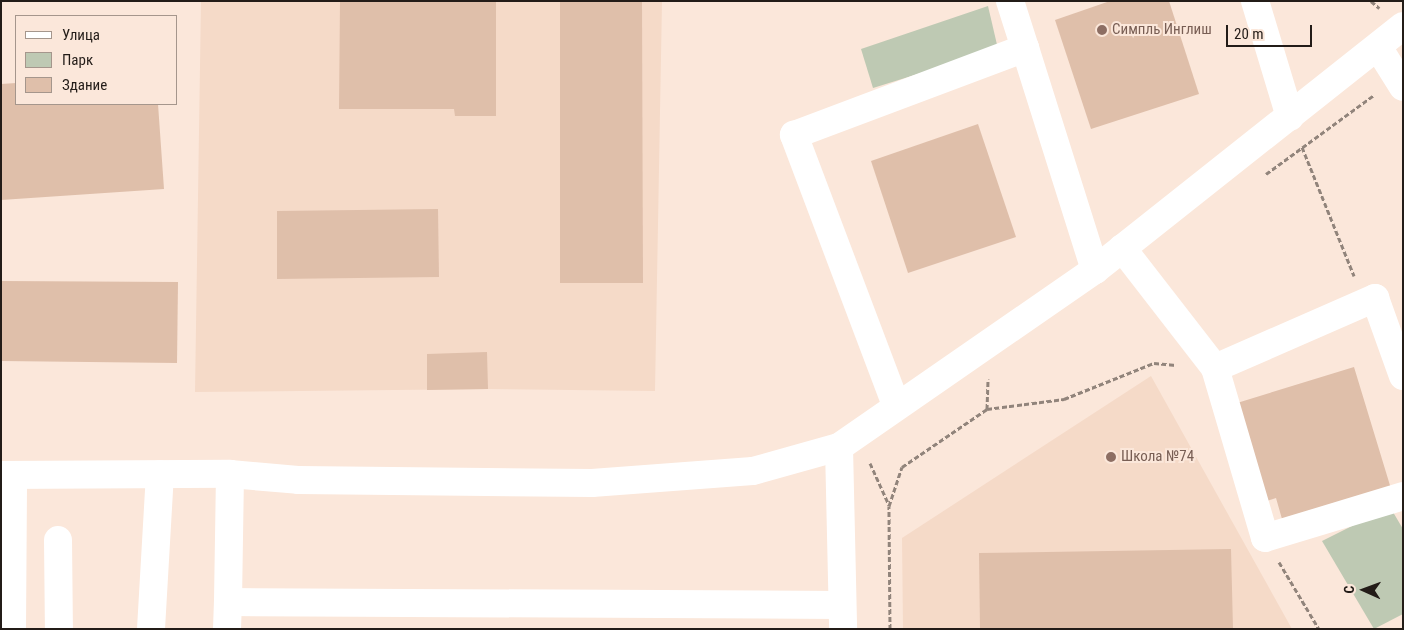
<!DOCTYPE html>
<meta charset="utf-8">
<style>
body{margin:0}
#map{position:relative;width:1404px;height:630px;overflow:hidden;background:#fbe7da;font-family:"Roboto Condensed",sans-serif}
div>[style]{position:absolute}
.built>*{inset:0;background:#f5dac8}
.green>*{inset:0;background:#bec9b3}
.building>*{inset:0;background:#dfbfaa}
.path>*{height:3px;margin-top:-1.5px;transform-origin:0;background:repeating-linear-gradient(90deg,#91847b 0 5px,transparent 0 7.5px)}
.minor>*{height:28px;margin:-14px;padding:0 14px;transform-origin:14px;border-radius:14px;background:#fff}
.dots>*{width:14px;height:14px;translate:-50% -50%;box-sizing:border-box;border:2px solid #fbe7da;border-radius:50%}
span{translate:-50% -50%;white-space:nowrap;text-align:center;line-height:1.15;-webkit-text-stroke:4px #fbe7da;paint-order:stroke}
.education-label{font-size:15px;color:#785e54}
.left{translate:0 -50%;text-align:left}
.frame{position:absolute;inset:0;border:2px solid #231c18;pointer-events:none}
.legend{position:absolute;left:15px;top:15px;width:162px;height:90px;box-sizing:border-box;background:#fbe7da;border:1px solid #a5968c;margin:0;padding:6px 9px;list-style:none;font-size:15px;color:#231c18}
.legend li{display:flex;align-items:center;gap:10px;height:25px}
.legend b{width:25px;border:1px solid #a5968c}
.north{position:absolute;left:1339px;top:565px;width:50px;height:50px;-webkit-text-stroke:4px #fbe7da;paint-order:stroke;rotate:272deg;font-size:14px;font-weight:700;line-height:20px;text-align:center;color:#231c18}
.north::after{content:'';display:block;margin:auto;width:18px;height:22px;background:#231c18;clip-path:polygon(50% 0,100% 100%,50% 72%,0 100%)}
.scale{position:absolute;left:1226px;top:25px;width:86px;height:22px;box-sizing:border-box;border:2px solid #231c18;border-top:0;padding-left:6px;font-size:15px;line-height:18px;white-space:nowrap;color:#231c18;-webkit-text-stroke:4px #fbe7da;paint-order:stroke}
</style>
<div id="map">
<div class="built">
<i style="clip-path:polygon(201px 1px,662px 1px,655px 391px,488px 389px,195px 392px)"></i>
<i style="clip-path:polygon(1151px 376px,1292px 629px,903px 629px,902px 538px)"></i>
</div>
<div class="green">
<i style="clip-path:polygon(988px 6px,998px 49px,873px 88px,861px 49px)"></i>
<i style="clip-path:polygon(1390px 507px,1403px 529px,1403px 614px,1374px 629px,1322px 541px)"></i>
</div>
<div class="building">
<i style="clip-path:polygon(340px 1px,496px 1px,496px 116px,455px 116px,454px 109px,339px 109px)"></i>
<i style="clip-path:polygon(560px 1px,642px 1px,643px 283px,560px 283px)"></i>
<i style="clip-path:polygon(1110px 1px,1169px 1px,1199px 94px,1091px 129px,1055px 20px)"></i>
<i style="clip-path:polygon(16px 83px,16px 104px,158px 104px,164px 189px,1px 200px,1px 84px)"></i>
<i style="clip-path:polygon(978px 124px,1016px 237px,908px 273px,871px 161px)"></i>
<i style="clip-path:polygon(438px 209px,439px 277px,277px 279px,277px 211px)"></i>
<i style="clip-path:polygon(1px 281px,178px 282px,177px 363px,1px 361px)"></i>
<i style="clip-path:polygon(487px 352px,488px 389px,427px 390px,427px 354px)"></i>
<i style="clip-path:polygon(1354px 367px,1392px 492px,1282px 519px,1276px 498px,1267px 501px,1237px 403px)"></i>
<i style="clip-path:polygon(1231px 549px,1233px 629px,980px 629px,979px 553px)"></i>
</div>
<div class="path">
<i style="left:1371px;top:1px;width:11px;rotate:41deg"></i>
<i style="left:1302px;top:147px;width:139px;rotate:68deg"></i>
<i style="left:1266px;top:174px;width:134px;rotate:-36.2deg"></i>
<i style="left:987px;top:409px;width:78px;rotate:-7.4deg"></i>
<i style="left:1064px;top:399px;width:97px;rotate:-21.8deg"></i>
<i style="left:1154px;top:363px;width:22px;rotate:5deg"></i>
<i style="left:870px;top:463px;width:46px;rotate:65.7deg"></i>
<i style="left:1279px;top:562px;width:78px;rotate:59.2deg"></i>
<i style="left:890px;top:629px;width:123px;rotate:-90.5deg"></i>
<i style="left:889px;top:506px;width:41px;rotate:-71.6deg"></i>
<i style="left:902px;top:467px;width:103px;rotate:-34.3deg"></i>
<i style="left:987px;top:409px;width:30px;rotate:-88deg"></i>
</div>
<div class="minor">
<i style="left:1010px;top:1px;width:49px;rotate:72.3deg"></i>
<i style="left:1255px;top:1px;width:121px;rotate:73.2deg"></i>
<i style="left:1378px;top:47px;width:47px;rotate:58deg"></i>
<i style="left:1122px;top:248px;width:152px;rotate:52.2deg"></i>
<i style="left:1215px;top:368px;width:177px;rotate:73.6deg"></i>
<i style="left:1265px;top:538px;width:144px;rotate:-16.9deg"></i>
<i style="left:1215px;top:368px;width:175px;rotate:-23.6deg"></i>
<i style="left:1375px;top:298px;width:83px;rotate:70.3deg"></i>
<i style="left:896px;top:405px;width:289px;rotate:-110.7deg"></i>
<i style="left:794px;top:135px;width:247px;rotate:-20.6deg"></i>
<i style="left:1025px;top:48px;width:233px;rotate:72.5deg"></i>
<i style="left:839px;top:447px;width:182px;rotate:88.7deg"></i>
<i style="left:230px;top:474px;width:128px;rotate:90.9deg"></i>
<i style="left:228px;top:602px;width:614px;rotate:0.28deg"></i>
<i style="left:1px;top:475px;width:229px;rotate:-0.3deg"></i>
<i style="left:230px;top:474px;width:68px;rotate:5deg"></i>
<i style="left:298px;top:480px;width:294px;rotate:0.6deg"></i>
<i style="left:592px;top:483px;width:161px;rotate:-4.3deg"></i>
<i style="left:753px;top:471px;width:89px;rotate:-15.6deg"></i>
<i style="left:839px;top:447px;width:311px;rotate:-34.7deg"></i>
<i style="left:1095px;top:270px;width:393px;rotate:-38.4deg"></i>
<i style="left:58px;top:540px;width:89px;rotate:89.4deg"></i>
<i style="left:12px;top:629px;width:154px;rotate:-89.6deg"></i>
<i style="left:151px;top:629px;width:155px;rotate:-86.7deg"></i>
<i style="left:227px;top:629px;width:27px;rotate:-88deg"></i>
</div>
<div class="dots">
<i style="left:1102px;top:30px;background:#8d6e63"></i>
<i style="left:1111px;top:457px;background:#8d6e63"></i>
</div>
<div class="education-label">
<span class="left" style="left:1112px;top:30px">Симпль Инглиш</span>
<span class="left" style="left:1121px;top:457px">Школа №74</span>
</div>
<div class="frame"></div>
<ul class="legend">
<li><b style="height:6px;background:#fff"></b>Улица</li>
<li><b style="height:14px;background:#bec9b3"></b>Парк</li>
<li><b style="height:14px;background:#dfbfaa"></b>Здание</li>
</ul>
<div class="north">С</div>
<div class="scale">20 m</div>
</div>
